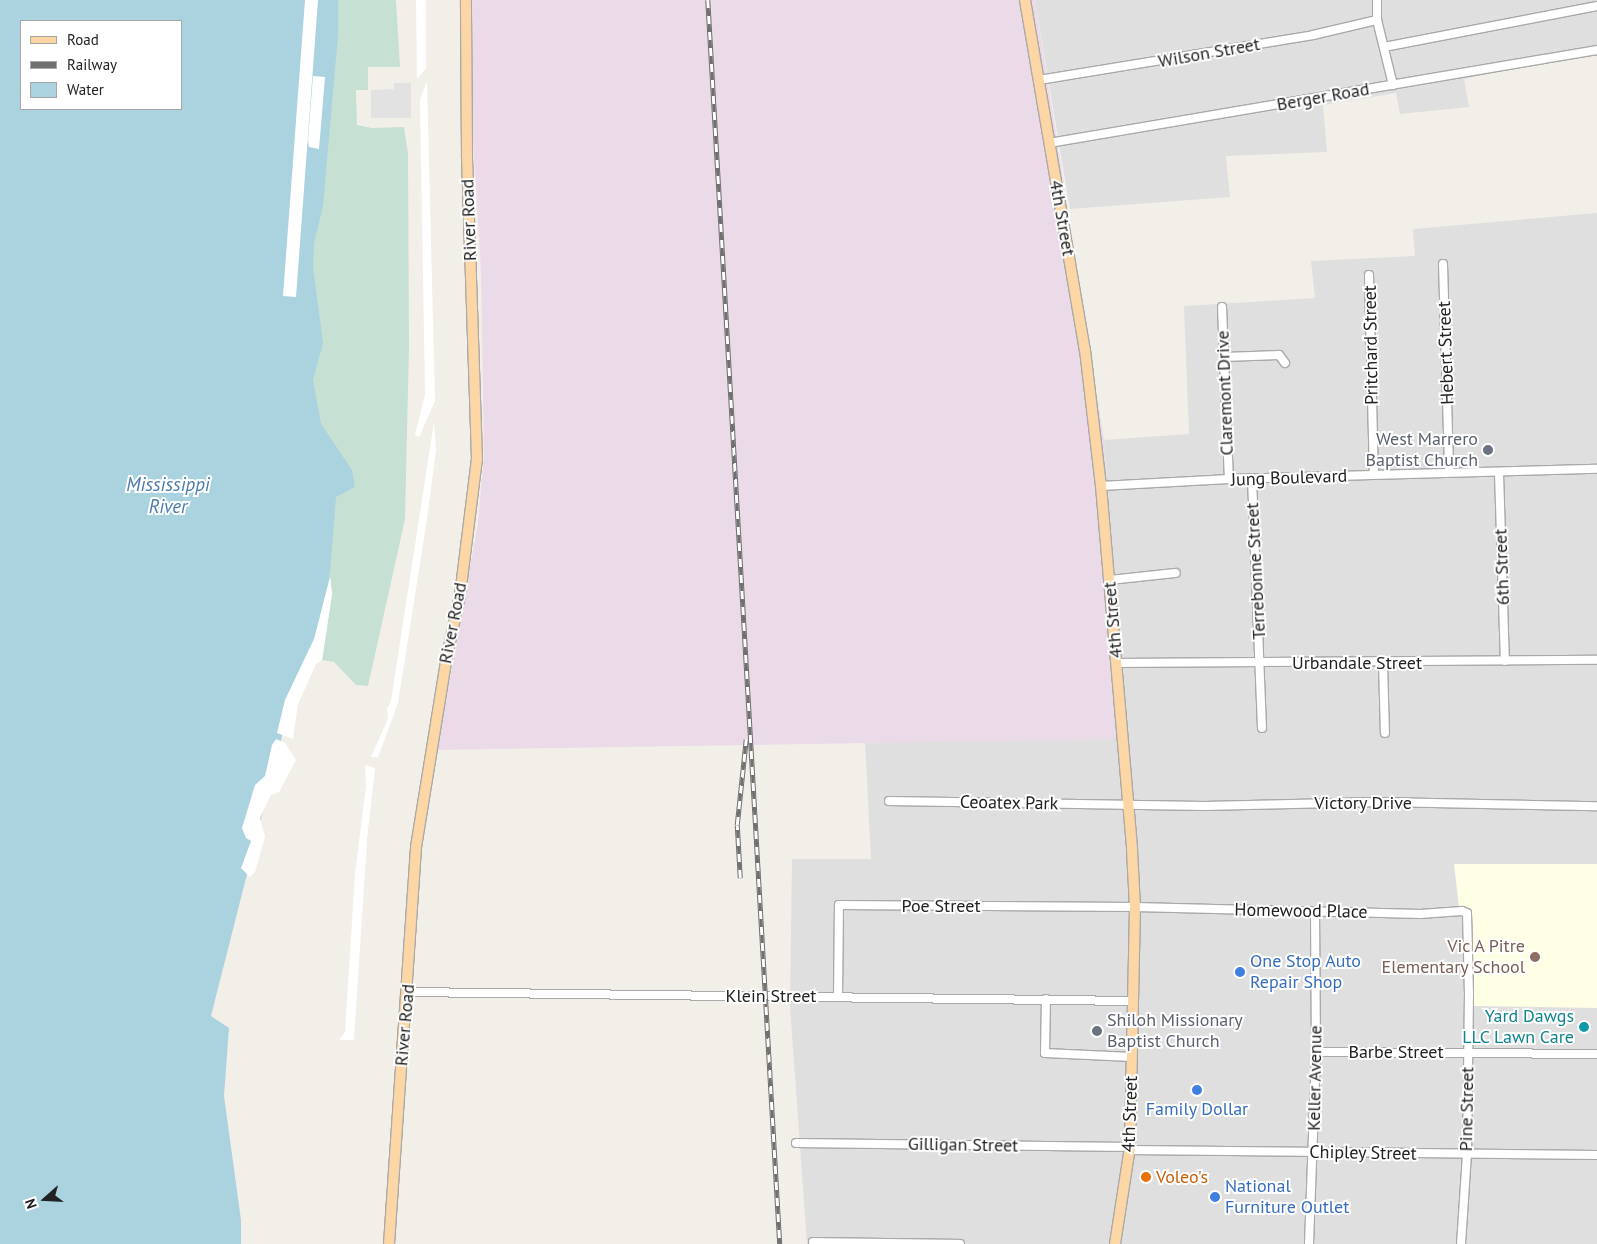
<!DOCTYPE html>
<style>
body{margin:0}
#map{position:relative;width:1597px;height:1244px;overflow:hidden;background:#f2efe9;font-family:"PT Sans",sans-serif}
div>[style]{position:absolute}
.residential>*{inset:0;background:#e0dfdf}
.industrial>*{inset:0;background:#ebdbe8}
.education>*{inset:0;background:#ffffe5}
.wetland>*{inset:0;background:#c6e0d4}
.parking>*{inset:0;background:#e2e2e2}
.water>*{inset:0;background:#aad3df}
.pier>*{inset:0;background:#fff}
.roads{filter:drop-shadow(1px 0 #a9a9a9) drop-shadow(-1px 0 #a9a9a9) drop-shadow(0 1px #a9a9a9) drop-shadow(0 -1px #a9a9a9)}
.minor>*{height:8px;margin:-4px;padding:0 4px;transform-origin:4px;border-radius:4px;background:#fff}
.major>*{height:10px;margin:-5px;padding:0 5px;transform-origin:5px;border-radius:5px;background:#fcd6a4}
.rail>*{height:4.5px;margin-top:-2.25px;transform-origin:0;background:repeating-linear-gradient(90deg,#fff 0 8px,#707070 0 16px);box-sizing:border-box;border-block:1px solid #707070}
.dots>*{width:14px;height:14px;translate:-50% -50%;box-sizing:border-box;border:2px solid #fff;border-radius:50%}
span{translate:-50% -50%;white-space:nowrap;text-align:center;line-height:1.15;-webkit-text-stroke:4px #fff;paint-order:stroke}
.street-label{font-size:18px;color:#222}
.worship-label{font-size:18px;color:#5b616d}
.right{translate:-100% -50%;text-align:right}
.left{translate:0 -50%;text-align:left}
.education-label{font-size:18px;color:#785e54}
.shop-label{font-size:18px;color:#366cbe}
.culture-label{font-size:18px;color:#0d838f}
.food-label{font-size:18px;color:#c56008}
.water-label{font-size:19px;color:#4a7aab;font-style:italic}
.legend{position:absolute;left:20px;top:20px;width:162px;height:90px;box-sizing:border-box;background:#fff;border:1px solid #a7a7a7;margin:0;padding:6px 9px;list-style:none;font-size:15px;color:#222}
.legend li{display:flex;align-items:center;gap:10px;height:25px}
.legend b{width:25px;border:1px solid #a7a7a7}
.north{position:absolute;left:20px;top:1174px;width:50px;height:50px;-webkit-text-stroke:4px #fff;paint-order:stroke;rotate:251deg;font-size:14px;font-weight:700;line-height:20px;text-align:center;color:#222}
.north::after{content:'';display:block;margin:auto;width:18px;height:22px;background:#222;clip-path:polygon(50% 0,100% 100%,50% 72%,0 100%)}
</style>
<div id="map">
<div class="residential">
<i style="clip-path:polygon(1035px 0,1597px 0,1597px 51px,1464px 79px,1469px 107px,1400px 114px,1396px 93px,1323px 105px,1327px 152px,1226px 156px,1230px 197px,1070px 209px)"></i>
<i style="clip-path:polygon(1597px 213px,1597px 1244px,807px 1244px,790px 1006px,792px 859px,871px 859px,865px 740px,1127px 738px,1104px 440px,1189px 434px,1184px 306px,1315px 298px,1311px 261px,1415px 256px,1413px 229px)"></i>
</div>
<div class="industrial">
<i style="clip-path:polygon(471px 0,1035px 0,1104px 440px,1127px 739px,437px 750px,478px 523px,484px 456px,481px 271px,472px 126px)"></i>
</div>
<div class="education">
<i style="clip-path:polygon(1454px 864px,1597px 864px,1597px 1008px,1473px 1006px,1471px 908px,1459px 907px)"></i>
</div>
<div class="wetland">
<i style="clip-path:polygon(326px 0,396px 0,400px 67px,368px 67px,368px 90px,356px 90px,357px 125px,372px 128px,404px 127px,408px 154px,409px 346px,405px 519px,368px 686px,356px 685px,334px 662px,322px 660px,332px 594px,305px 388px)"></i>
</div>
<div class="parking">
<i style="clip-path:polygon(394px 83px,411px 83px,411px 118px,371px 118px,371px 90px,394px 89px)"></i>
</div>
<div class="water">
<i style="clip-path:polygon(evenodd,0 0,338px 0,338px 35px,323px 206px,314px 243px,313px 267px,323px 343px,313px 380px,321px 424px,352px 470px,355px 487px,336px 497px,326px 623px,294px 689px,211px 1016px,229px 1028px,224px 1096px,241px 1220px,241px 1244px,0 1244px,0 0,21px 21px,181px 21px,181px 109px,21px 109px,21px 21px)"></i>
</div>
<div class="pier">
<i style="clip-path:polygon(305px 0,318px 0,296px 297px,283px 296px)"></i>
<i style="clip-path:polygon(416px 0,426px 0,426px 68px,417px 79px)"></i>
<i style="clip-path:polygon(313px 76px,325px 77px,319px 149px,309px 147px,308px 141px)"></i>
<i style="clip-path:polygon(427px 81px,435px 401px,419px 437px,415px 435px,425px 394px,420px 100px)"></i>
<i style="clip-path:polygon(434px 422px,436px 450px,427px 519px,398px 703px,378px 757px,371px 757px,388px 719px,387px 709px,391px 701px)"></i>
<i style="clip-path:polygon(330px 577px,332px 594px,322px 660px,316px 664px,298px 704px,293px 739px,277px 733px,285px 700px,314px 639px)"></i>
<i style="clip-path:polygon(276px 739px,285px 743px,296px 760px,279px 792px,271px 795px,260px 818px,265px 837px,255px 872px,250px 877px,241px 868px,251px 841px,246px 838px,242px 828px,255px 785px,265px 776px,272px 745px)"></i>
<i style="clip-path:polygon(365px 765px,375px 768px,367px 839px,354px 1040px,339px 1040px,345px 1032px,355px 874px,366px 786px)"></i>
</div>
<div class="roads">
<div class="minor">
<i style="left:1377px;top:0;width:20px;rotate:90deg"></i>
<i style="left:1377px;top:20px;width:67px;rotate:76.2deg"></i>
<i style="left:1384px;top:47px;width:217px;rotate:-10.9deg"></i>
<i style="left:1039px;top:80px;width:278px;rotate:-9.3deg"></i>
<i style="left:1313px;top:35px;width:66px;rotate:-13.2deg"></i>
<i style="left:1049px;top:143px;width:556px;rotate:-9.63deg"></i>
<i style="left:1443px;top:264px;width:208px;rotate:88.3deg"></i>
<i style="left:1369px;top:275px;width:200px;rotate:88.6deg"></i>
<i style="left:1222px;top:307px;width:172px;rotate:87.7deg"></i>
<i style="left:1224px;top:357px;width:55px;rotate:-2.1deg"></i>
<i style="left:1279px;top:355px;width:10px;rotate:53deg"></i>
<i style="left:1499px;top:473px;width:188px;rotate:88.2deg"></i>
<i style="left:1252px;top:479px;width:249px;rotate:87.7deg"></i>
<i style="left:1101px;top:486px;width:128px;rotate:-3.1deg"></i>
<i style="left:1229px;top:479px;width:368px;rotate:-1.6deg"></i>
<i style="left:1109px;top:580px;width:67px;rotate:-6deg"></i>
<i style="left:1117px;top:663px;width:480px;rotate:-0.4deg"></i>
<i style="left:1383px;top:663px;width:70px;rotate:88.4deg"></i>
<i style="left:889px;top:801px;width:315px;rotate:0.9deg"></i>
<i style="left:1204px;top:806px;width:176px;rotate:-1.3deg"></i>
<i style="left:1380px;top:802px;width:217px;rotate:1.1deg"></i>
<i style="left:408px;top:992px;width:726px;rotate:0.71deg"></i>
<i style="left:838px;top:997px;width:92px;rotate:-89.4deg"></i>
<i style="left:839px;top:905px;width:296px;rotate:0.4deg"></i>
<i style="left:1135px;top:907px;width:285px;rotate:1.4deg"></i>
<i style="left:1420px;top:914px;width:42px;rotate:-4.1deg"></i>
<i style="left:1462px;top:911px;width:5px;rotate:22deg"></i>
<i style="left:1467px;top:913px;width:80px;rotate:88.6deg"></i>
<i style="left:1469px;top:993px;width:161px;rotate:90.7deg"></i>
<i style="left:1467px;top:1154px;width:90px;rotate:93.8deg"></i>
<i style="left:1046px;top:999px;width:54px;rotate:91.1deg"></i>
<i style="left:1045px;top:1053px;width:87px;rotate:2.6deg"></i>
<i style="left:1316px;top:1052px;width:281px;rotate:0.4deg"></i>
<i style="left:796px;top:1143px;width:334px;rotate:0.7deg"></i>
<i style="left:1129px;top:1150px;width:468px;rotate:0.6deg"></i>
<i style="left:813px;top:1242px;width:147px;rotate:0.8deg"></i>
<i style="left:1309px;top:1244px;width:192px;rotate:-87.9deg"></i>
<i style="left:1316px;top:1052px;width:140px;rotate:-90.4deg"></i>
</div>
<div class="major">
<i style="left:1025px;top:0;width:355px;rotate:80.3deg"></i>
<i style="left:1085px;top:350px;width:137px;rotate:83.3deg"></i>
<i style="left:1101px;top:486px;width:365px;rotate:85.1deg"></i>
<i style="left:1132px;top:850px;width:57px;rotate:87deg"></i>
<i style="left:1135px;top:907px;width:240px;rotate:91.2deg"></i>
<i style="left:1130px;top:1147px;width:98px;rotate:98.8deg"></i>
<i style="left:389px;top:1244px;width:398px;rotate:-86.1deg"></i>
<i style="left:416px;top:847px;width:188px;rotate:-80.8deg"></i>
<i style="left:446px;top:661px;width:67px;rotate:-78deg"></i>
<i style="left:460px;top:595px;width:137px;rotate:-82.9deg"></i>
<i style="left:477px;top:459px;width:305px;rotate:-91.9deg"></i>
<i style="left:467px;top:154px;width:154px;rotate:-90.4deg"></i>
</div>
</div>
<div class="rail">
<i style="left:708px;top:0;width:1246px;rotate:86.69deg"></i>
<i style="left:740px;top:878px;width:53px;rotate:-93.2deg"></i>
<i style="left:737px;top:825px;width:86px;rotate:-84deg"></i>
</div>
<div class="dots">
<i style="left:1488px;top:450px;background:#6b7280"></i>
<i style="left:1535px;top:957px;background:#8d6e63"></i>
<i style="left:1240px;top:972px;background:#3f7fe0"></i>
<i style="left:1584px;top:1027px;background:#0f9aa8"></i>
<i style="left:1097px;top:1031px;background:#6b7280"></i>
<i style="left:1197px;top:1090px;background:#3f7fe0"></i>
<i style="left:1146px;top:1177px;background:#e8710a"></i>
<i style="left:1215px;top:1197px;background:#3f7fe0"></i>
</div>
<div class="street-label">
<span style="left:1209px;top:53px;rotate:-10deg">Wilson Street</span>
<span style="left:1323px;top:97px;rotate:-10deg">Berger Road</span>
<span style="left:1062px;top:218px;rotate:80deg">4th Street</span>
<span style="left:469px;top:220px;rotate:-92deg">River Road</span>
<span style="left:1371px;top:345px;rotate:-91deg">Pritchard Street</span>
<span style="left:1446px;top:353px;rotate:-92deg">Hebert Street</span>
<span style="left:1225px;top:393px;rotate:-92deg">Claremont Drive</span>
<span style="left:1289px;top:478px;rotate:-2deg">Jung Boulevard</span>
<span style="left:1502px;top:567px;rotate:-92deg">6th Street</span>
<span style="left:1256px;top:571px;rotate:-93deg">Terrebonne Street</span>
<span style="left:1113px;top:620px;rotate:-95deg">4th Street</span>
<span style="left:453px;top:623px;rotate:-79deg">River Road</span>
<span style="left:1357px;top:663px">Urbandale Street</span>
<span style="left:1009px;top:803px;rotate:1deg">Ceoatex Park</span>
<span style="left:1363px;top:803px">Victory Drive</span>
<span style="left:941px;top:906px">Poe Street</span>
<span style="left:1301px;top:911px;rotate:1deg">Homewood Place</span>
<span style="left:771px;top:996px">Klein Street</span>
<span style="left:405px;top:1025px;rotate:-85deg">River Road</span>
<span style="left:1396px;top:1052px">Barbe Street</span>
<span style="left:1315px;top:1078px;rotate:-89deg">Keller Avenue</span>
<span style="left:1467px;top:1109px;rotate:-89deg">Pine Street</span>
<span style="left:1130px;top:1114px;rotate:-88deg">4th Street</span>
<span style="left:963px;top:1145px;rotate:1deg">Gilligan Street</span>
<span style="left:1363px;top:1153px;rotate:1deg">Chipley Street</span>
</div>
<div class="worship-label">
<span class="right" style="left:1478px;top:450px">West Marrero<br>Baptist Church</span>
<span class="left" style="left:1107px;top:1031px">Shiloh Missionary<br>Baptist Church</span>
</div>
<div class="education-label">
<span class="right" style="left:1525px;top:957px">Vic A Pitre<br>Elementary School</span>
</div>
<div class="shop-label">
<span class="left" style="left:1250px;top:972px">One Stop Auto<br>Repair Shop</span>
<span style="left:1197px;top:1109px">Family Dollar</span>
<span class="left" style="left:1225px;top:1197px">National<br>Furniture Outlet</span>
</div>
<div class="culture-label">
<span class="right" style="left:1574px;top:1027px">Yard Dawgs<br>LLC Lawn Care</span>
</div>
<div class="food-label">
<span class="left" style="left:1156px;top:1177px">Voleo's</span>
</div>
<div class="water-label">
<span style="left:168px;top:496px">Mississippi<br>River</span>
</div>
<ul class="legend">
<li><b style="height:6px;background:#fcd6a4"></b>Road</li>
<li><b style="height:6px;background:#707070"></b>Railway</li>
<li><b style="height:14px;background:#aad3df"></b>Water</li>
</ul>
<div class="north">N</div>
</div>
